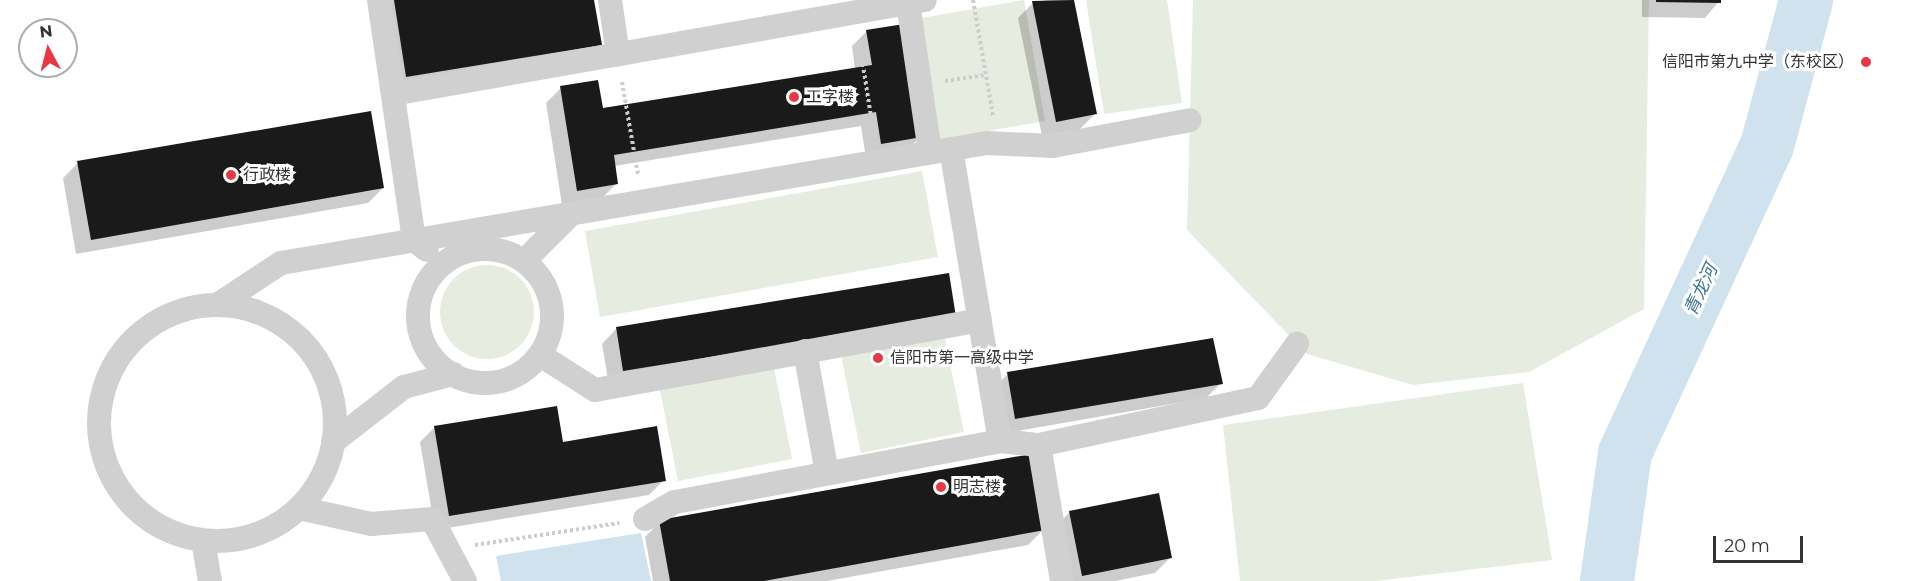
<!DOCTYPE html>
<meta charset="utf-8">
<style>
body{margin:0}
#map{position:relative;width:1926px;height:581px;overflow:hidden;background:#fff;font-family:Montserrat,"Noto Sans SC",sans-serif}
div>[style]{position:absolute}
.green>*{inset:0;background:#e6ecdf}
.round{border-radius:50%}
.water>*{inset:0;background:#cfe2ee}
.shadow>*{inset:0;background:#0003}
.river>*{height:54px;margin:-27px;padding:0 27px;transform-origin:27px;border-radius:27px;background:#cfe2ee}
.building>*{inset:0;background:#1a1a1a}
.path>*{height:4px;margin-top:-2px;transform-origin:0;background:repeating-linear-gradient(90deg,#cdcdcd 0 3px,transparent 0 6px)}
.street>*{height:24px;margin:-12px;padding:0 12px;transform-origin:12px;border-radius:12px;background:#d0d0d0}
.street>.ring{margin:-12px;padding:0;box-sizing:content-box;background:none;border:24px solid #d0d0d0;border-radius:50%}
.dots>*{width:16px;height:16px;translate:-50% -50%;box-sizing:border-box;border:3px solid #fff;border-radius:50%}
span{translate:-50% -50%;white-space:nowrap;text-align:center;line-height:1.15;-webkit-text-stroke:6px #fff;paint-order:stroke}
.poi-label{font-size:16px;color:#333}
.right{translate:-100% -50%;text-align:right}
.left{translate:0 -50%;text-align:left}
.water-label{font-size:18px;color:#3f7597;font-style:italic}
.north{position:absolute;left:18px;top:18px;width:60px;height:60px;box-sizing:border-box;background:#fff;border:2px solid #adadad;border-radius:50%;rotate:353deg;font-size:16px;font-weight:700;line-height:24px;text-align:center;color:#333}
.north::after{content:'';display:block;margin:auto;width:21px;height:27px;background:#e63946;clip-path:polygon(50% 0,100% 100%,50% 72%,0 100%)}
.scale{position:absolute;left:1713px;top:536px;width:90px;height:27px;box-sizing:border-box;border:3px solid #333;border-top:0;padding-left:8px;font-size:18px;line-height:21px;white-space:nowrap;color:#333;-webkit-text-stroke:4px #fff;paint-order:stroke}
</style>
<div id="map">
<div class="green">
<i style="clip-path:polygon(1024px 0,1045px 121px,936px 140px,916px 19px)"></i>
<i style="clip-path:polygon(1086px 0,1167px 0,1182px 103px,1104px 114px)"></i>
<i style="clip-path:polygon(1193px 0,1649px 0,1644px 309px,1529px 372px,1413px 385px,1307px 354px,1187px 230px)"></i>
<i style="clip-path:polygon(922px 171px,938px 257px,600px 317px,585px 231px)"></i>
<i class="round" style="left:440px;top:265px;width:94px;height:94px"></i>
<i style="clip-path:polygon(944px 334px,964px 432px,861px 453px,841px 355px)"></i>
<i style="clip-path:polygon(773px 363px,792px 459px,678px 481px,659px 385px)"></i>
<i style="clip-path:polygon(1523px 383px,1552px 560px,1376px 581px,1240px 581px,1223px 425px)"></i>
</div>
<div class="water">
<i style="clip-path:polygon(641px 533px,651px 581px,501px 581px,496px 556px)"></i>
</div>
<div class="shadow">
<i style="clip-path:polygon(377px 0,593px 0,600px 44px,585px 59px,392px 91px)"></i>
<i style="clip-path:polygon(1047px 0,1073px 0,1095px 114px,1080px 129px,1042px 136px,1018px 18px,1033px 3px)"></i>
<i style="clip-path:polygon(1642px 0,1720px 0,1705px 18px,1642px 17px)"></i>
<i style="clip-path:polygon(867px 31px,920px 137px,905px 152px,866px 158px,861px 126px,614px 166px,617px 183px,602px 198px,562px 205px,546px 103px,561px 88px,601px 110px,855px 69px,852px 46px)"></i>
<i style="clip-path:polygon(78px 163px,383px 188px,368px 203px,76px 254px,63px 178px)"></i>
<i style="clip-path:polygon(955px 316px,609px 385px,602px 344px,617px 328px)"></i>
<i style="clip-path:polygon(1008px 374px,1221px 383px,1206px 398px,1001px 434px,993px 389px)"></i>
<i style="clip-path:polygon(435px 427px,561px 443px,664px 480px,649px 495px,435px 530px,420px 442px)"></i>
<i style="clip-path:polygon(1070px 512px,1170px 558px,1155px 573px,1115px 581px,1066px 581px,1055px 527px)"></i>
<i style="clip-path:polygon(660px 522px,1043px 530px,1028px 545px,827px 581px,653px 581px,645px 537px)"></i>
</div>
<div class="river">
<i style="left:1607px;top:581px;width:129px;rotate:-82deg"></i>
<i style="left:1625px;top:453px;width:338px;rotate:-65.2deg"></i>
<i style="left:1767px;top:146px;width:151px;rotate:-75deg"></i>
</div>
<div class="building">
<i style="clip-path:polygon(394px 0,594px 0,602px 45px,406px 77px)"></i>
<i style="clip-path:polygon(1074px 0,1097px 114px,1056px 122px,1032px 1px)"></i>
<i style="clip-path:polygon(1656px 0,1721px 0,1721px 3px,1656px 2px)"></i>
<i style="clip-path:polygon(904px 24px,922px 137px,881px 144px,876px 112px,614px 155px,618px 184px,577px 191px,560px 86px,598px 80px,603px 108px,872px 65px,866px 30px)"></i>
<i style="clip-path:polygon(371px 111px,384px 188px,91px 240px,77px 161px)"></i>
<i style="clip-path:polygon(949px 273px,956px 317px,623px 371px,616px 327px)"></i>
<i style="clip-path:polygon(1213px 338px,1223px 384px,1015px 419px,1007px 372px)"></i>
<i style="clip-path:polygon(557px 406px,563px 442px,657px 426px,666px 481px,449px 516px,434px 426px)"></i>
<i style="clip-path:polygon(1031px 454px,1045px 530px,764px 581px,670px 581px,659px 520px)"></i>
<i style="clip-path:polygon(1159px 493px,1172px 558px,1082px 576px,1069px 511px)"></i>
</div>
<div class="path">
<i style="left:973px;top:0;width:118px;rotate:80.2deg"></i>
<i style="left:859px;top:40px;width:97px;rotate:81.1deg"></i>
<i style="left:945px;top:81px;width:41px;rotate:-8.3deg"></i>
<i style="left:622px;top:82px;width:94px;rotate:80.2deg"></i>
<i style="left:475px;top:545px;width:146px;rotate:-8.7deg"></i>
<i style="left:652px;top:545px;width:37px;rotate:74deg"></i>
<i style="left:794px;top:581px;width:236px;rotate:-9.7deg"></i>
</div>
<div class="street">
<i style="left:379px;top:0;width:243px;rotate:81.7deg"></i>
<i style="left:414px;top:240px;width:16px;rotate:38deg"></i>
<i style="left:610px;top:0;width:55px;rotate:81.6deg"></i>
<i style="left:908px;top:3px;width:151px;rotate:81.6deg"></i>
<i style="left:393px;top:94px;width:540px;rotate:-10.02deg"></i>
<i style="left:951px;top:149px;width:296px;rotate:80.5deg"></i>
<i class="ring" style="left:418px;top:249px;width:110px;height:110px"></i>
<i style="left:524px;top:261px;width:68px;rotate:-45deg"></i>
<i class="ring" style="left:99px;top:305px;width:212px;height:212px"></i>
<i style="left:217px;top:305px;width:77px;rotate:-33.3deg"></i>
<i style="left:281px;top:263px;width:716px;rotate:-9.65deg"></i>
<i style="left:987px;top:143px;width:66px;rotate:2.6deg"></i>
<i style="left:1053px;top:146px;width:139px;rotate:-10.7deg"></i>
<i style="left:805px;top:351px;width:124px;rotate:79.8deg"></i>
<i style="left:540px;top:355px;width:65px;rotate:32.5deg"></i>
<i style="left:595px;top:390px;width:391px;rotate:-10.3deg"></i>
<i style="left:333px;top:442px;width:90px;rotate:-37.8deg"></i>
<i style="left:404px;top:387px;width:51px;rotate:-14.9deg"></i>
<i style="left:1039px;top:445px;width:224px;rotate:-12.1deg"></i>
<i style="left:1258px;top:398px;width:67px;rotate:-54.2deg"></i>
<i style="left:299px;top:508px;width:74px;rotate:12.5deg"></i>
<i style="left:371px;top:524px;width:61px;rotate:-4.7deg"></i>
<i style="left:432px;top:519px;width:70px;rotate:62deg"></i>
<i style="left:645px;top:519px;width:34px;rotate:-30deg"></i>
<i style="left:675px;top:502px;width:331px;rotate:-10.6deg"></i>
<i style="left:1000px;top:441px;width:39px;rotate:6deg"></i>
<i style="left:1039px;top:445px;width:138px;rotate:80.4deg"></i>
<i style="left:203px;top:541px;width:41px;rotate:80.1deg"></i>
</div>
<div class="dots">
<i style="left:1866px;top:62px;background:#e63946"></i>
<i style="left:794px;top:97px;background:#e63946"></i>
<i style="left:231px;top:175px;background:#e63946"></i>
<i style="left:878px;top:358px;background:#e63946"></i>
<i style="left:941px;top:487px;background:#e63946"></i>
</div>
<div class="poi-label">
<span class="right" style="left:1854px;top:62px">信阳市第九中学（东校区）</span>
<span class="left" style="left:806px;top:97px">工字楼</span>
<span class="left" style="left:243px;top:175px">行政楼</span>
<span class="left" style="left:890px;top:358px">信阳市第一高级中学</span>
<span class="left" style="left:953px;top:487px">明志楼</span>
</div>
<div class="water-label">
<span style="left:1701px;top:290px;rotate:-65deg">青龙河</span>
</div>
<div class="north">N</div>
<div class="scale">20 m</div>
</div>
